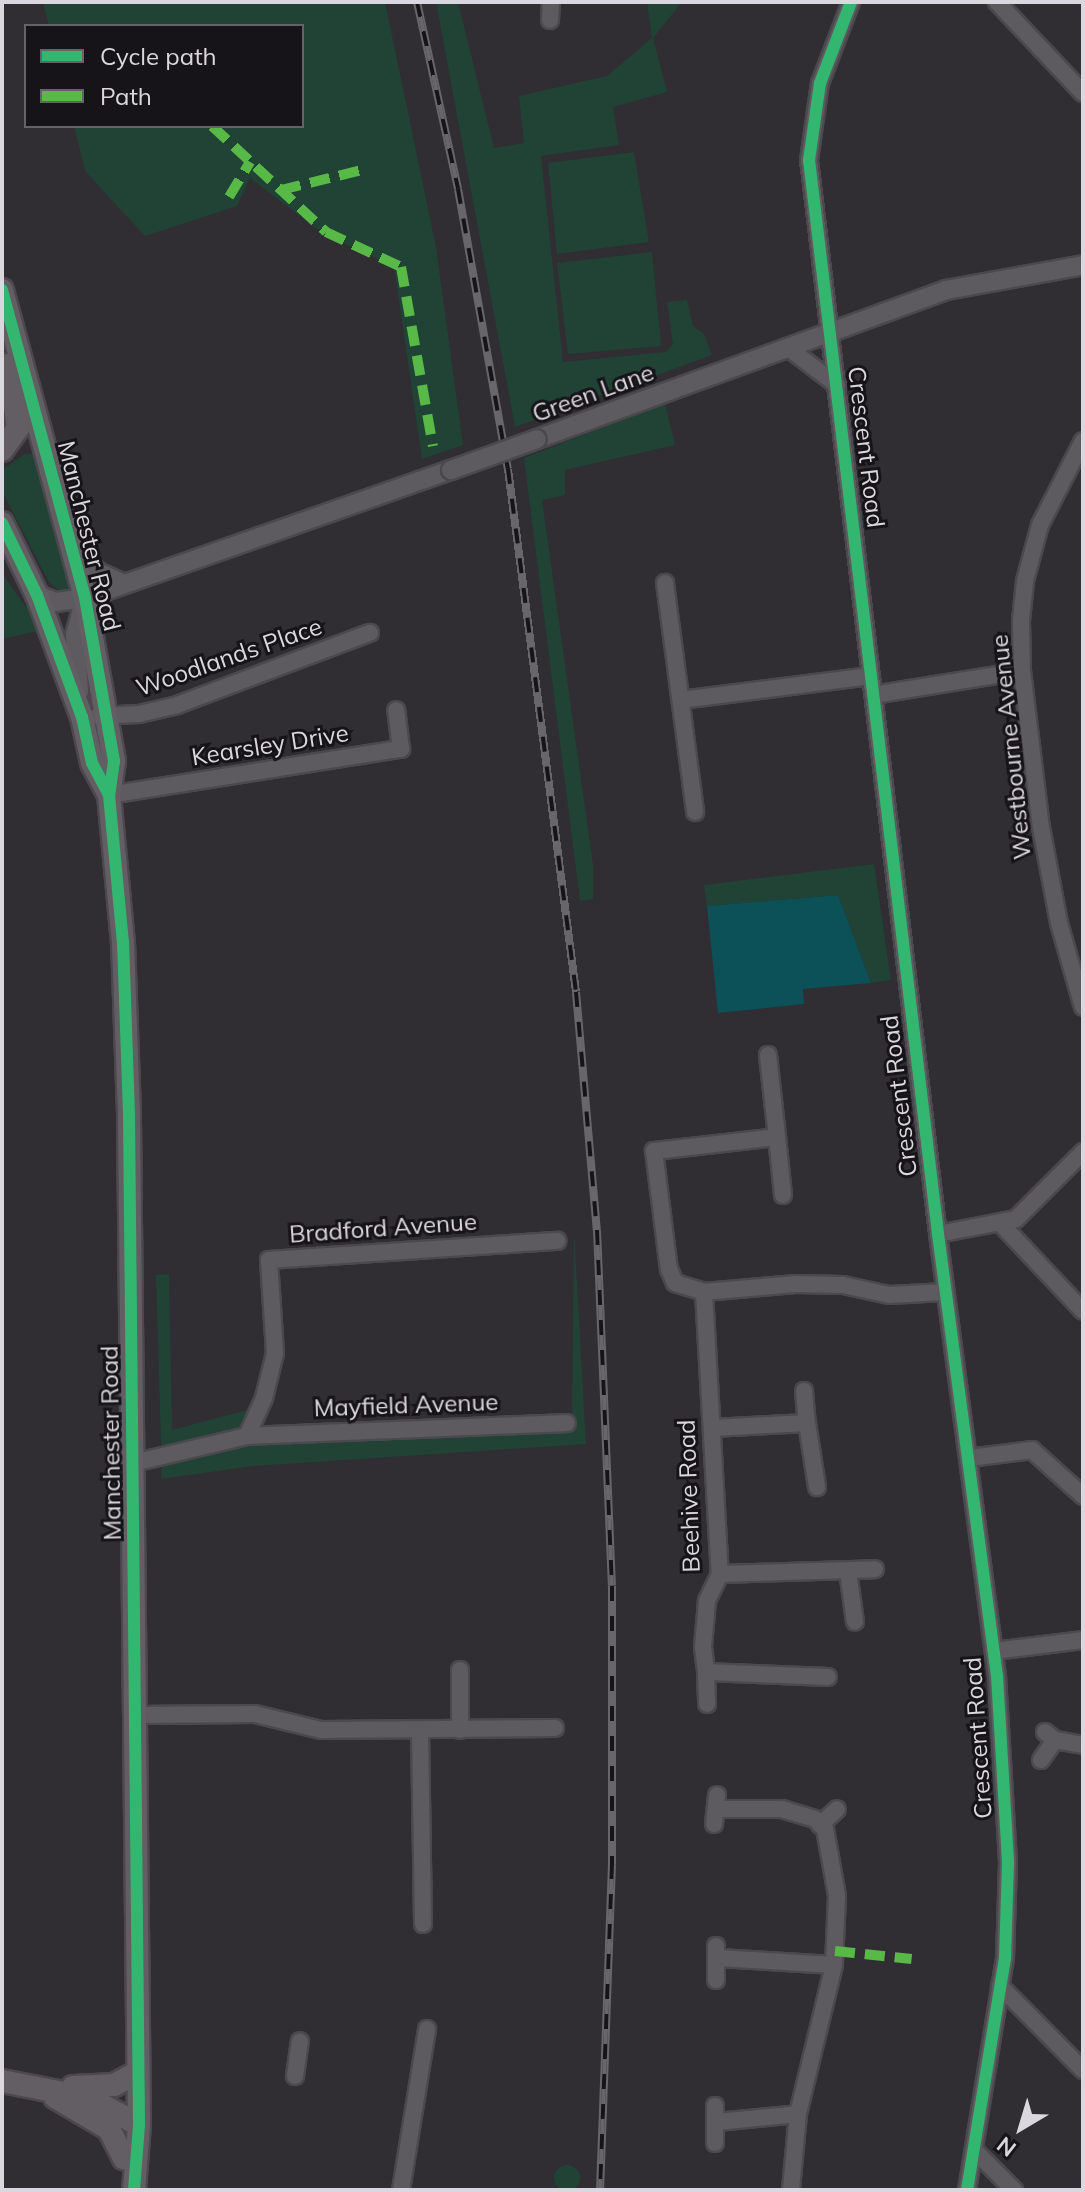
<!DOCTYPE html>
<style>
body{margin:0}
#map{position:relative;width:1085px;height:2192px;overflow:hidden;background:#302d33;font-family:Mulish,sans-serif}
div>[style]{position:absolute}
.green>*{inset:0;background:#204335}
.round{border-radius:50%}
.water>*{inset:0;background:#0c5157}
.roads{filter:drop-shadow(2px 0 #4b484e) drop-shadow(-2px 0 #4b484e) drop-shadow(0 2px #4b484e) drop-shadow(0 -2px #4b484e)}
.minor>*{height:16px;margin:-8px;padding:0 8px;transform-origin:8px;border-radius:8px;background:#5d5b60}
.tertiary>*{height:18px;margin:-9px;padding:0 9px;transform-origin:9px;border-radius:9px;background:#5d5b60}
.secondary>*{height:22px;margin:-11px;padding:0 11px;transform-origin:11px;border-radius:11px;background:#635e63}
.rail>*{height:8px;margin-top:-4px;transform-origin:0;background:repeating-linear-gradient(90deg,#171419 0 15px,#68666a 0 30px);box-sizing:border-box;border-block:2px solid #68666a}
.bridges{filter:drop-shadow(2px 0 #4b484e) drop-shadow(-2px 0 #4b484e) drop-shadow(0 2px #4b484e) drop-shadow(0 -2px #4b484e)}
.tertiary-bridge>*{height:18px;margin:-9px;padding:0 9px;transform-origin:9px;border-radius:9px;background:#5d5b60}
.quiet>*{height:10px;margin-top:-5px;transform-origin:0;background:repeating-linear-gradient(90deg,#58b947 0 20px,transparent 0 30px)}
.cycleway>*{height:12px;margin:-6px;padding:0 6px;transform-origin:6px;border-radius:6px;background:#33b770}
span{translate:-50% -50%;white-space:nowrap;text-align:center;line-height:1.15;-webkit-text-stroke:6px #171419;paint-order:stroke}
.street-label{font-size:24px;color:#dbd7df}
.frame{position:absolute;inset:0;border:4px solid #dbd7df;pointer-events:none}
.legend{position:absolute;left:24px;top:24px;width:280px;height:104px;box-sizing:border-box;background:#171419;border:2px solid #656268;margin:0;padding:10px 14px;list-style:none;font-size:24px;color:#dbd7df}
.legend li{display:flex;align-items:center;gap:16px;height:40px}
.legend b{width:40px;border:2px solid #656268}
.north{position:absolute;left:981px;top:2088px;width:80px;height:80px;-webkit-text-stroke:6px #171419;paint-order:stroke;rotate:218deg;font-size:22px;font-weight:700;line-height:32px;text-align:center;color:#dbd7df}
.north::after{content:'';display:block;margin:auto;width:28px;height:36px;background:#dbd7df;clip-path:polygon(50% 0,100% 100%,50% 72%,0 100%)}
</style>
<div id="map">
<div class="green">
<i style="clip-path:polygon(43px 2px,385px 2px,436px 247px,463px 445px,422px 459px,394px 266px,325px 235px,250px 178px,237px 206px,145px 236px,85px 171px,74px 126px,302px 126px,302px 26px,49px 26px)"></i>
<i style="clip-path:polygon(436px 2px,458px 2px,494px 148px,524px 143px,519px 96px,607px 76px,652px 38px,647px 2px,682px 2px,653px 38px,667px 92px,613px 107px,619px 145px,541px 156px,563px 362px,666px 352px,673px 344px,667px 302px,687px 300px,693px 326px,704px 334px,712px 355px,515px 427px)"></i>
<i style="clip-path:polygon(634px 152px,649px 242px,557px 254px,548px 163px)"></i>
<i style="clip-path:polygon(652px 252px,661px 346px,568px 354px,557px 263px)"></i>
<i style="clip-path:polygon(665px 403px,675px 445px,565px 470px,565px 495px,542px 500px,593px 865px,593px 899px,580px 901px,524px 458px)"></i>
<i style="clip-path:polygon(38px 453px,71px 583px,65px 595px,49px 582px,2px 491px,3px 469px,25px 454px)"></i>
<i style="clip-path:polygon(2px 571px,4px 576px,42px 630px,2px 639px)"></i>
<i style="clip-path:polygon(874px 864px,891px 980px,871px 983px,838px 895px,707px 906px,704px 885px)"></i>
<i style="clip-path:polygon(574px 1229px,586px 1444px,253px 1466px,161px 1479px,162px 1460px,246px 1444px,572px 1428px)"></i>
<i style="clip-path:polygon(169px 1274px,172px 1430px,251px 1409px,242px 1430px,161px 1446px,156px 1275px)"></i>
<i class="round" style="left:554px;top:2165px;width:26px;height:26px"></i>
</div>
<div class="water">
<i style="clip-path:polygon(838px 895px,871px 983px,803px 989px,804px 1004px,718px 1013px,707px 906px)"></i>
</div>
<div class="roads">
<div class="minor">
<i style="left:851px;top:2px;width:87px;rotate:110.9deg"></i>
<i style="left:820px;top:83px;width:78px;rotate:98.1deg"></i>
<i style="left:809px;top:160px;width:1082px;rotate:83.15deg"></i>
<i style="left:938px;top:1234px;width:446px;rotate:82.4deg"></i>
<i style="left:997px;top:1676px;width:187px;rotate:86.6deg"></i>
<i style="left:1008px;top:1863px;width:95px;rotate:91.8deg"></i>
<i style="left:1005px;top:1958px;width:235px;rotate:99.3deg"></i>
<i style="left:997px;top:2px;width:125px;rotate:46.6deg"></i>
<i style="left:550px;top:20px;width:18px;rotate:-87deg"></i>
<i style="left:787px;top:347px;width:63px;rotate:37.2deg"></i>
<i style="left:1083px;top:441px;width:94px;rotate:117.1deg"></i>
<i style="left:1040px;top:525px;width:58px;rotate:105deg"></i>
<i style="left:1025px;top:581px;width:40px;rotate:95.7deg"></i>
<i style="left:1021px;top:621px;width:50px;rotate:88.9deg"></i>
<i style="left:1022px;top:671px;width:157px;rotate:83.1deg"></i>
<i style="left:1041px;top:827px;width:98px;rotate:79.4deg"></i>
<i style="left:1059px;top:923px;width:87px;rotate:74.1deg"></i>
<i style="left:665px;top:583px;width:231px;rotate:82.5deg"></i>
<i style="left:873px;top:695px;width:151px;rotate:-9.2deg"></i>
<i style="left:681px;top:700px;width:191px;rotate:-7.2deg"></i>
<i style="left:98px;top:716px;width:41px;rotate:-2.8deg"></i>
<i style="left:139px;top:714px;width:39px;rotate:-13deg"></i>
<i style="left:177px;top:705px;width:206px;rotate:-20.5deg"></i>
<i style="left:109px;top:795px;width:296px;rotate:-9deg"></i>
<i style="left:401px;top:749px;width:39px;rotate:-97deg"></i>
<i style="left:768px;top:1055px;width:82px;rotate:83.7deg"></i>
<i style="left:783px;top:1195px;width:58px;rotate:-95.9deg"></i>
<i style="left:777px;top:1137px;width:124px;rotate:173.5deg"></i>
<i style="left:654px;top:1151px;width:119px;rotate:82.8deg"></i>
<i style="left:669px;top:1269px;width:15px;rotate:67deg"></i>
<i style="left:675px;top:1283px;width:30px;rotate:17deg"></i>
<i style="left:704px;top:1292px;width:92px;rotate:-5deg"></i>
<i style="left:796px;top:1284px;width:47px;rotate:1.2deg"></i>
<i style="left:843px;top:1285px;width:47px;rotate:12.3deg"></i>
<i style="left:889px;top:1295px;width:57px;rotate:-3deg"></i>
<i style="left:1002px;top:1225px;width:118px;rotate:46.7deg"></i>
<i style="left:938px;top:1234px;width:79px;rotate:-10.9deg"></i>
<i style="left:1016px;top:1219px;width:95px;rotate:-45deg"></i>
<i style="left:704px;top:1292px;width:282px;rotate:86.8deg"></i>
<i style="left:720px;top:1574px;width:30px;rotate:116deg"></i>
<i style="left:707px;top:1601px;width:46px;rotate:95deg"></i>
<i style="left:703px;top:1647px;width:25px;rotate:83deg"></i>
<i style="left:706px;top:1672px;width:122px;rotate:2.3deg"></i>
<i style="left:804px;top:1391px;width:32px;rotate:85deg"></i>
<i style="left:712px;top:1428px;width:95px;rotate:-3deg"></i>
<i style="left:807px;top:1423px;width:65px;rotate:81.1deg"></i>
<i style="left:247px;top:1436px;width:42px;rotate:-65.9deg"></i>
<i style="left:264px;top:1398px;width:46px;rotate:-76.3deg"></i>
<i style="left:275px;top:1353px;width:93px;rotate:-93.7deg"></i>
<i style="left:269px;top:1260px;width:289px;rotate:-3.8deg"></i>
<i style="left:969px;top:1458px;width:64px;rotate:-7.2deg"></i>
<i style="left:1032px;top:1450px;width:69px;rotate:42deg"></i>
<i style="left:133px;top:1463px;width:117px;rotate:-13.3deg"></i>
<i style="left:247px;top:1436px;width:320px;rotate:-2.3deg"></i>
<i style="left:848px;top:1571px;width:51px;rotate:82.2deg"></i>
<i style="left:720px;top:1574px;width:155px;rotate:-1.8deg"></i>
<i style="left:994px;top:1651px;width:90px;rotate:-7deg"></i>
<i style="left:706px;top:1672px;width:32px;rotate:88deg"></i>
<i style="left:135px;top:1715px;width:120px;rotate:-0.5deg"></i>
<i style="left:255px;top:1714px;width:68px;rotate:13.6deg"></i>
<i style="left:321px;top:1730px;width:234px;rotate:-0.5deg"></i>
<i style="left:460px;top:1730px;width:60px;rotate:-90deg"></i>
<i style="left:420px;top:1731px;width:193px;rotate:89.1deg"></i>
<i style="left:1045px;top:1732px;width:13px;rotate:39deg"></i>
<i style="left:1055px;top:1740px;width:28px;rotate:10deg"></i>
<i style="left:1041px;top:1760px;width:24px;rotate:-55deg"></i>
<i style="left:718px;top:1809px;width:64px"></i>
<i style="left:782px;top:1809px;width:34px;rotate:17deg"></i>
<i style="left:815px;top:1819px;width:14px;rotate:45deg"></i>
<i style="left:825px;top:1829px;width:68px;rotate:79.8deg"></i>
<i style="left:837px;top:1896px;width:69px;rotate:92.5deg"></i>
<i style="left:834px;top:1965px;width:153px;rotate:103.6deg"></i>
<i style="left:798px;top:2114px;width:76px;rotate:95.3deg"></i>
<i style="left:714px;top:1824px;width:29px;rotate:-84deg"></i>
<i style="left:820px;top:1825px;width:23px;rotate:-43deg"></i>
<i style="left:719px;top:1958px;width:115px;rotate:3.5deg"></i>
<i style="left:716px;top:1980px;width:34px;rotate:-90deg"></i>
<i style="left:1000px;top:1986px;width:118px;rotate:45.3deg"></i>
<i style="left:295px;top:2076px;width:35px;rotate:-82deg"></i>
<i style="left:717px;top:2122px;width:81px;rotate:-5.6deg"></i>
<i style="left:715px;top:2143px;width:37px;rotate:-90deg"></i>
<i style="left:976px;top:2152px;width:54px;rotate:45deg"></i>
<i style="left:401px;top:2190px;width:163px;rotate:-80.8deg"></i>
</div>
<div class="tertiary">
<i style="left:537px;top:439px;width:435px;rotate:-20deg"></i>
<i style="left:946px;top:290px;width:139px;rotate:-10.3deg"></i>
<i style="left:71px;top:548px;width:38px;rotate:41deg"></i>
<i style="left:100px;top:573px;width:26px;rotate:25deg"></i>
<i style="left:37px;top:595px;width:20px;rotate:20deg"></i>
<i style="left:56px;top:602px;width:29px;rotate:-8deg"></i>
<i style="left:85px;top:598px;width:388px;rotate:-19.3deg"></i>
<i style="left:79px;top:691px;width:56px;rotate:-94.1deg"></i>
<i style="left:75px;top:635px;width:38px;rotate:-75deg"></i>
</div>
<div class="secondary">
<i style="left:2px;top:290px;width:319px;rotate:74.9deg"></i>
<i style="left:85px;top:598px;width:166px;rotate:79.9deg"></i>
<i style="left:114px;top:761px;width:34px;rotate:98deg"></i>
<i style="left:109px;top:795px;width:148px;rotate:84.6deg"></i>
<i style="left:123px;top:942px;width:175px;rotate:88deg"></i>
<i style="left:129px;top:1117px;width:1008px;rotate:89.43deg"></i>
<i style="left:139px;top:2125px;width:65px;rotate:94.4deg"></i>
<i style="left:2px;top:450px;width:27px;rotate:-54deg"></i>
<i style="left:18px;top:428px;width:64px;rotate:-98.1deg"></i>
<i style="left:2px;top:523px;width:80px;rotate:64.1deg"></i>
<i style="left:37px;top:595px;width:130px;rotate:69.8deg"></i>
<i style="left:82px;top:717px;width:47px;rotate:77.7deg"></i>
<i style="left:92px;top:763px;width:36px;rotate:62deg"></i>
<i style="left:2px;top:2081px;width:89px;rotate:11.1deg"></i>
<i style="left:89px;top:2098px;width:57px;rotate:28.4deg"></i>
<i style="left:73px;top:2087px;width:41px;rotate:-2.8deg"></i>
<i style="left:114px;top:2085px;width:26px;rotate:-28deg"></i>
<i style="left:55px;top:2097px;width:63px;rotate:30.7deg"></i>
<i style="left:109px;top:2129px;width:33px;rotate:63deg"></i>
</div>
</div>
<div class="rail">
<i style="left:417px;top:2px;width:191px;rotate:77.6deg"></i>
<i style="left:458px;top:189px;width:284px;rotate:79.9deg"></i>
<i style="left:508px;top:469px;width:527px;rotate:82.59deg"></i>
<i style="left:576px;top:992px;width:239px;rotate:85deg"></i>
<i style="left:597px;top:1230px;width:356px;rotate:87.6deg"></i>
<i style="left:612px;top:1586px;width:278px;rotate:90deg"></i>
<i style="left:612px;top:1864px;width:326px;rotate:92.1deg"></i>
</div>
<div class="bridges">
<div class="tertiary-bridge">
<i style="left:451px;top:470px;width:91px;rotate:-19.8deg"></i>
</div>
</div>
<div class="quiet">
<i style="left:212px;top:126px;width:156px;rotate:42.9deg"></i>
<i style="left:326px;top:232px;width:83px;rotate:25deg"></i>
<i style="left:401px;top:267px;width:182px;rotate:79.9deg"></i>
<i style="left:281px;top:190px;width:88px;rotate:-13.9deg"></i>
<i style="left:229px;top:197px;width:41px;rotate:-59deg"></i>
<i style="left:835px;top:1951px;width:77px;rotate:5.9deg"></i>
</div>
<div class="cycleway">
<i style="left:851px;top:2px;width:87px;rotate:110.9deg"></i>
<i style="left:820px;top:83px;width:78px;rotate:98.1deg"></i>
<i style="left:809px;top:160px;width:1082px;rotate:83.15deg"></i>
<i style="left:938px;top:1234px;width:446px;rotate:82.4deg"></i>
<i style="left:997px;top:1676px;width:187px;rotate:86.6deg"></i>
<i style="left:1008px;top:1863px;width:95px;rotate:91.8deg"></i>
<i style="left:1005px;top:1958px;width:235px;rotate:99.3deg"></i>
<i style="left:2px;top:290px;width:319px;rotate:74.9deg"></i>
<i style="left:85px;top:598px;width:166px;rotate:79.9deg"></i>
<i style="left:114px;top:761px;width:34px;rotate:98deg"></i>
<i style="left:109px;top:795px;width:148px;rotate:84.6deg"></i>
<i style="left:123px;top:942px;width:175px;rotate:88deg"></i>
<i style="left:129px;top:1117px;width:1008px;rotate:89.43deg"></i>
<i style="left:139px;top:2125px;width:65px;rotate:94.4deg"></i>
<i style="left:2px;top:523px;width:80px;rotate:64.1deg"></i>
<i style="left:37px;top:595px;width:130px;rotate:69.8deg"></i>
<i style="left:82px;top:717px;width:47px;rotate:77.7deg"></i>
<i style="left:92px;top:763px;width:36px;rotate:62deg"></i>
</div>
<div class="street-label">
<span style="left:593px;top:393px;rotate:-20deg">Green Lane</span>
<span style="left:866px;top:447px;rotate:83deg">Crescent Road</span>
<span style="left:89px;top:536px;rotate:76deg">Manchester Road</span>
<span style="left:229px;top:657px;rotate:-19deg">Woodlands Place</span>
<span style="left:270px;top:745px;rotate:-9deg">Kearsley Drive</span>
<span style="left:1011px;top:747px;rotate:-96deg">Westbourne Avenue</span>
<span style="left:899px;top:1096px;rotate:-97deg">Crescent Road</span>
<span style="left:383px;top:1228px;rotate:-4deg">Bradford Avenue</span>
<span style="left:406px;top:1405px;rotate:-2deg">Mayfield Avenue</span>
<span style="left:111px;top:1443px;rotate:-91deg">Manchester Road</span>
<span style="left:689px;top:1496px;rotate:-92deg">Beehive Road</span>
<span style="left:978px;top:1738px;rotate:-94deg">Crescent Road</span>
</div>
<div class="frame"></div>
<ul class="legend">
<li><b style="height:10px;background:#33b770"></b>Cycle path</li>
<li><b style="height:10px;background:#58b947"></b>Path</li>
</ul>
<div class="north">N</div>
</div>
